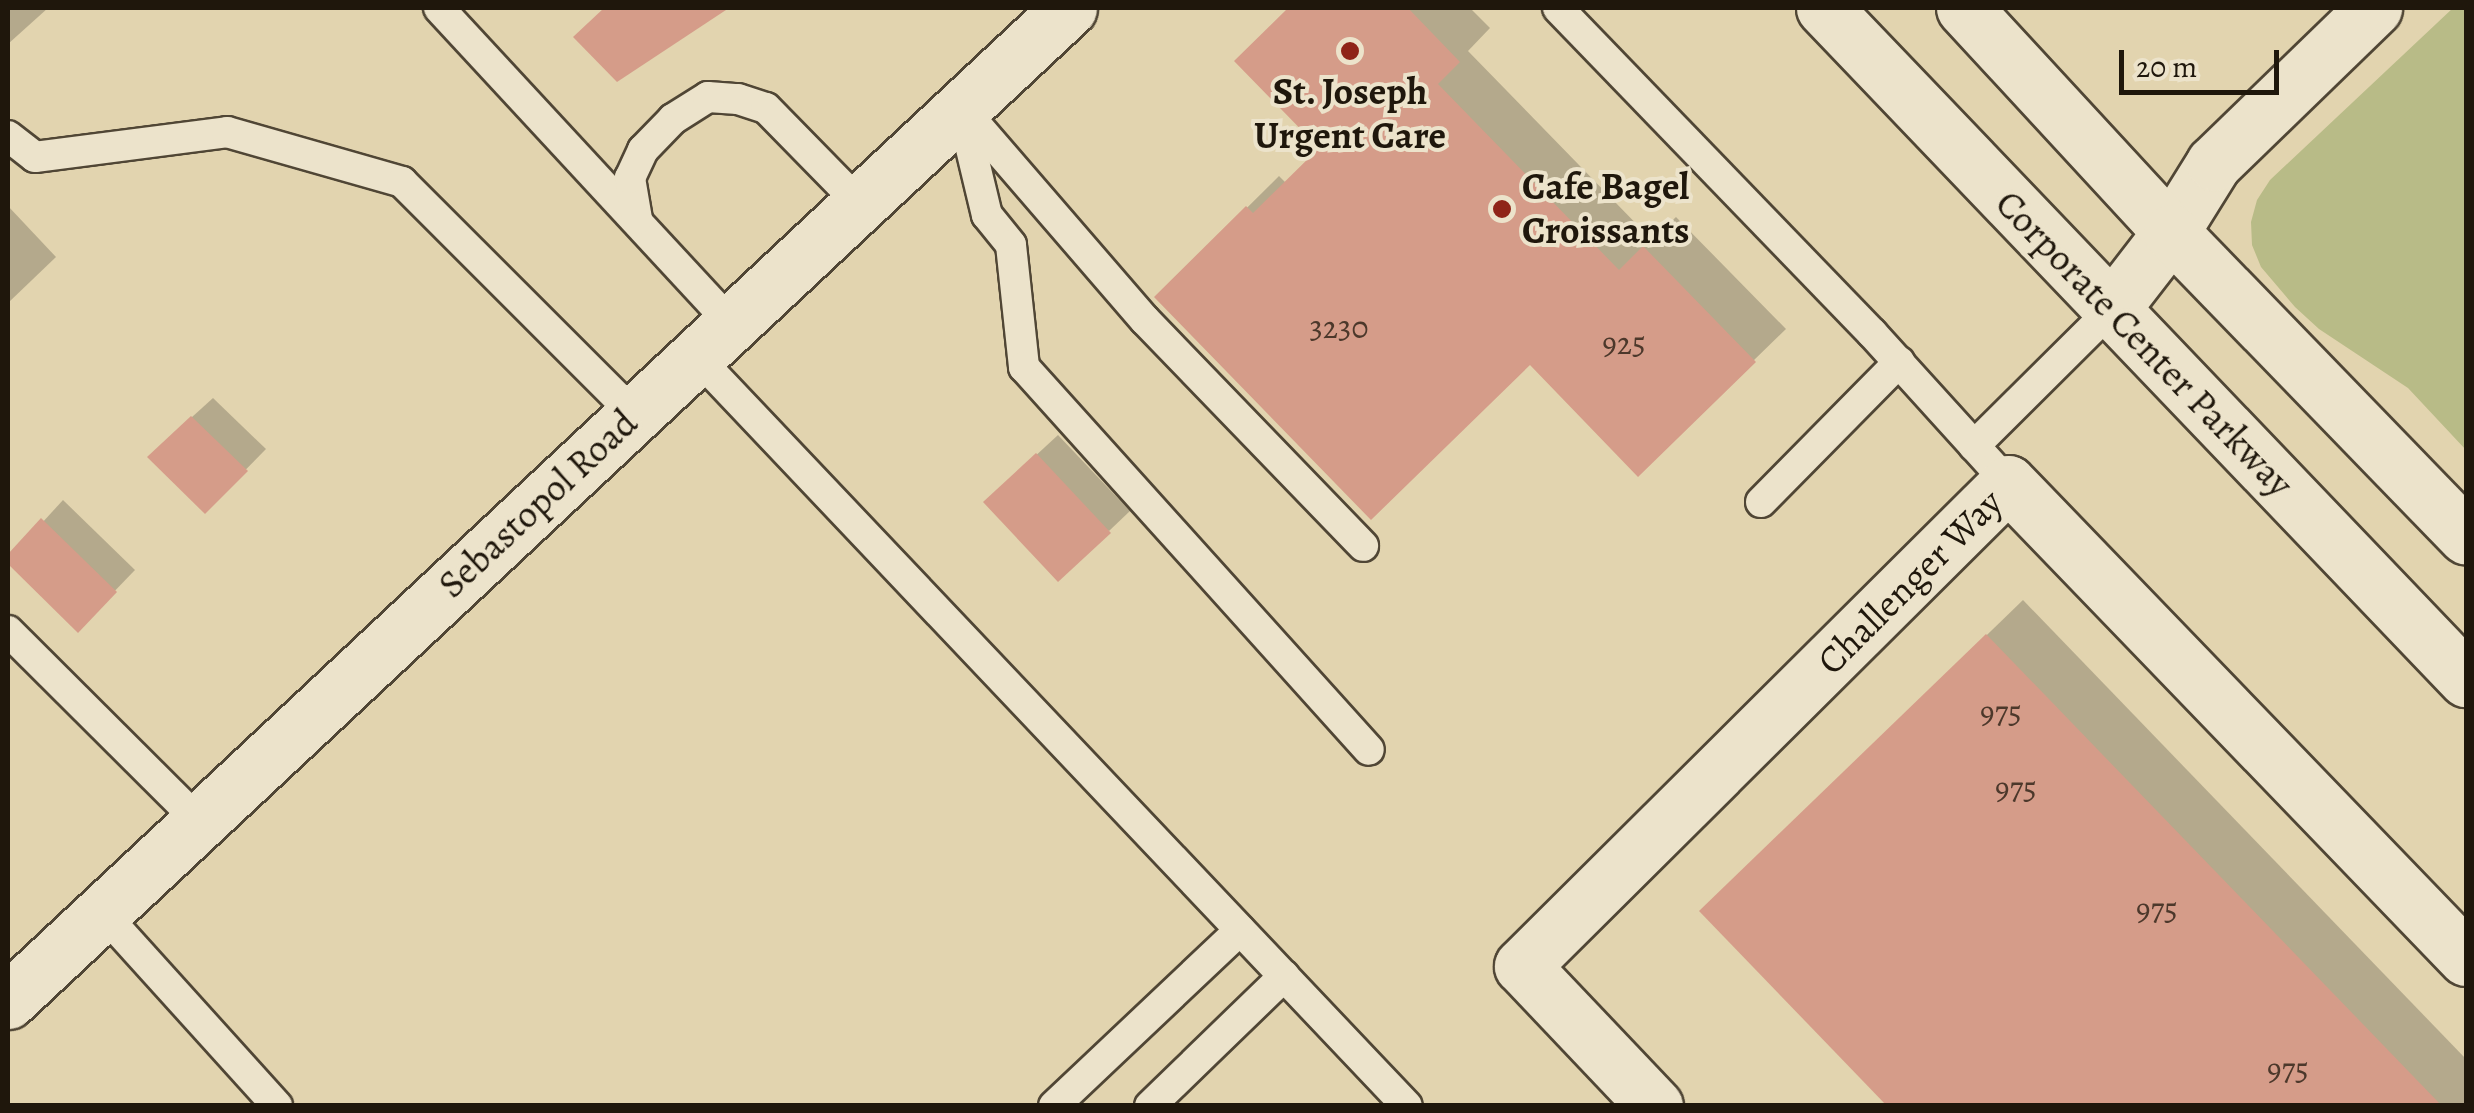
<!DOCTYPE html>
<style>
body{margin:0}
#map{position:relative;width:2474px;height:1113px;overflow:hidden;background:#e2d4af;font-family:Alegreya,serif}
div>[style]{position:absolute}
.green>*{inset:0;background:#b8bb87}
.shadow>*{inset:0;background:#0003}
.building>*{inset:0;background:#d59c89}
.roads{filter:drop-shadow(2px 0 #504635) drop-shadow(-2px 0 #504635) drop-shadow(0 2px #504635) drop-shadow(0 -2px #504635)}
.lane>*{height:30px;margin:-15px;padding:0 15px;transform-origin:15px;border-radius:15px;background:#ece3cb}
.street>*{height:55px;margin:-27.5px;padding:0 27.5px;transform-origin:27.5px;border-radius:27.5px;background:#ece3cb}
.secondary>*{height:55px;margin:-27.5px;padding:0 27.5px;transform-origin:27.5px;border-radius:27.5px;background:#ece3cb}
.dots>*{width:28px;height:28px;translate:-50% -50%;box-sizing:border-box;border:5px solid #ece3cb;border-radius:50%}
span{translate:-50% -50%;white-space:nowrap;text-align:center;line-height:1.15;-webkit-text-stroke:8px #ece3cb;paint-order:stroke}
.number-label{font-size:32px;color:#4c382b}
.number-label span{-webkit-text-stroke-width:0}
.poi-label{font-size:38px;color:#1f170c;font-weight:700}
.left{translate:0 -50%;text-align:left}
.street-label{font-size:38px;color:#1f170c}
.frame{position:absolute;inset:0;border:10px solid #1f170c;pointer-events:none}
.scale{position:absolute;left:2119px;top:50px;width:160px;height:45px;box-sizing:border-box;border:5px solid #1f170c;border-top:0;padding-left:12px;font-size:30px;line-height:35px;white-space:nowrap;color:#1f170c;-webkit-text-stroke:8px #ece3cb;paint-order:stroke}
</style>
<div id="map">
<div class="green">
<i style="clip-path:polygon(2453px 8px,2466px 8px,2466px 450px,2408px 388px,2319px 329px,2295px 307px,2261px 267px,2252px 245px,2251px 222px,2257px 200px,2270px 180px)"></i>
</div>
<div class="shadow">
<i style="clip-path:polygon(8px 8px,48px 8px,8px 44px)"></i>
<i style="clip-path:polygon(607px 8px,724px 8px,618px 79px,577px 37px)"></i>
<i style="clip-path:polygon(1291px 8px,1470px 8px,1490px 28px,1468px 51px,1652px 240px,1676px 217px,1786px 329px,1638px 473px,1530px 361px,1157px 297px,1279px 176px,1286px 183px,1322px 148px,1237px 61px)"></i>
<i style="clip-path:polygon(8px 206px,56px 257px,8px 303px)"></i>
<i style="clip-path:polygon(213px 398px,266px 449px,205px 511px,170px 437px)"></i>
<i style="clip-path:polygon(1058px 435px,1130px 511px,1109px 531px,1007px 482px)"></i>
<i style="clip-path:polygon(63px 500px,135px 570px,78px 629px,8px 560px)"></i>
<i style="clip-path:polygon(2023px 600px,2466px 1059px,2466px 1106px,1891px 1106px,1738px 876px)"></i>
</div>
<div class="building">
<i style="clip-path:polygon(604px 8px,729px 8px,617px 82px,573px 37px)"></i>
<i style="clip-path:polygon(1288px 8px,1408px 8px,1460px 62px,1438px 84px,1619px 270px,1643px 246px,1756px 362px,1638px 477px,1530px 365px,1371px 520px,1154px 297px,1246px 206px,1253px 213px,1319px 148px,1234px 61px)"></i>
<i style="clip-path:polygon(191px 416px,248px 471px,205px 514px,147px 457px)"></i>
<i style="clip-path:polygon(1036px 453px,1111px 533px,1058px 582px,983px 502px)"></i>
<i style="clip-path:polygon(41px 518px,117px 592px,78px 633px,8px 564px,8px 554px)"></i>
<i style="clip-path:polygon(1986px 634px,2442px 1106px,1887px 1106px,1699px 911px)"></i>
</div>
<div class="roads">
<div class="lane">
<i style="left:439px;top:8px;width:430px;rotate:47.2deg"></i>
<i style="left:1558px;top:8px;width:452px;rotate:46deg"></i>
<i style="left:1872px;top:333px;width:202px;rotate:47.8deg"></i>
<i style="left:961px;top:107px;width:111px;rotate:76.5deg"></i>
<i style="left:987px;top:215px;width:38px;rotate:51deg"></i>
<i style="left:1011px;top:245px;width:123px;rotate:83.9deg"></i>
<i style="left:1024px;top:367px;width:515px;rotate:47.99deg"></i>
<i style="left:967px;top:114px;width:272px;rotate:49.2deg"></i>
<i style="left:1145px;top:320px;width:314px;rotate:46deg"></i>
<i style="left:8px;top:136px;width:34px;rotate:38deg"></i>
<i style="left:35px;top:157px;width:194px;rotate:-7.4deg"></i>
<i style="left:227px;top:132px;width:182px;rotate:15.9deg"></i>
<i style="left:402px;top:182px;width:328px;rotate:45deg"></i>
<i style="left:637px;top:219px;width:42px;rotate:-99.7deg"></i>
<i style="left:630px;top:178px;width:31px;rotate:-65deg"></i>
<i style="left:643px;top:150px;width:43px;rotate:-45.9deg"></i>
<i style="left:673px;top:119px;width:41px;rotate:-32.2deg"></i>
<i style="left:708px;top:97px;width:30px;rotate:4deg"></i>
<i style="left:738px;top:99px;width:29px;rotate:18deg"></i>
<i style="left:766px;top:108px;width:133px;rotate:45.6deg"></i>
<i style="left:696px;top:356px;width:1033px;rotate:46.53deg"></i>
<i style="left:1974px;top:446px;width:192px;rotate:-44.8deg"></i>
<i style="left:1761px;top:502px;width:197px;rotate:-45.4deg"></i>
<i style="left:8px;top:631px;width:271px;rotate:44.9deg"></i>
<i style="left:102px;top:912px;width:261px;rotate:47.9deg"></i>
<i style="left:1054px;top:1106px;width:256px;rotate:-43.4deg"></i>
<i style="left:1150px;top:1106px;width:187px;rotate:-44.1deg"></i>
</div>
<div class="street">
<i style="left:2110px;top:311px;width:100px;rotate:-52.3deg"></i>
<i style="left:2171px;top:232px;width:81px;rotate:-58.1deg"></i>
<i style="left:2214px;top:163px;width:223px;rotate:-44.1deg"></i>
<i style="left:1655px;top:1106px;width:193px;rotate:-133.5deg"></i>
<i style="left:1522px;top:966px;width:685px;rotate:-44.82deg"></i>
<i style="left:2008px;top:483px;width:660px;rotate:46.04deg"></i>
</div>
<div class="secondary">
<i style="left:1824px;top:8px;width:929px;rotate:46.27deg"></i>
<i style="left:1964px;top:8px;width:305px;rotate:47.3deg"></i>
<i style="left:2171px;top:232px;width:424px;rotate:45.9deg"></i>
<i style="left:8px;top:1001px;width:1453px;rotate:-43.1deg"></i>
</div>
</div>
<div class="dots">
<i style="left:1350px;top:51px;background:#8f2418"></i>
<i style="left:1502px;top:209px;background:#8f2418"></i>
</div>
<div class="number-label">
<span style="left:1339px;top:327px">3230</span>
<span style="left:1624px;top:343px">925</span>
<span style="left:2001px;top:712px">975</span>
<span style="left:2016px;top:788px">975</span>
<span style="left:2157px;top:909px">975</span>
<span style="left:2288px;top:1069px">975</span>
</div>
<div class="poi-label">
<span style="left:1350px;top:114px">St. Joseph<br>Urgent Care</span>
<span class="left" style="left:1522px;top:209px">Cafe Bagel<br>Croissants</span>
</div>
<div class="street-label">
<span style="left:2144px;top:344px;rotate:46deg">Corporate Center Parkway</span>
<span style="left:538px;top:504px;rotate:-43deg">Sebastopol Road</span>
<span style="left:1910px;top:582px;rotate:-45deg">Challenger Way</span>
</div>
<div class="frame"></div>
<div class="scale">20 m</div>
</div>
